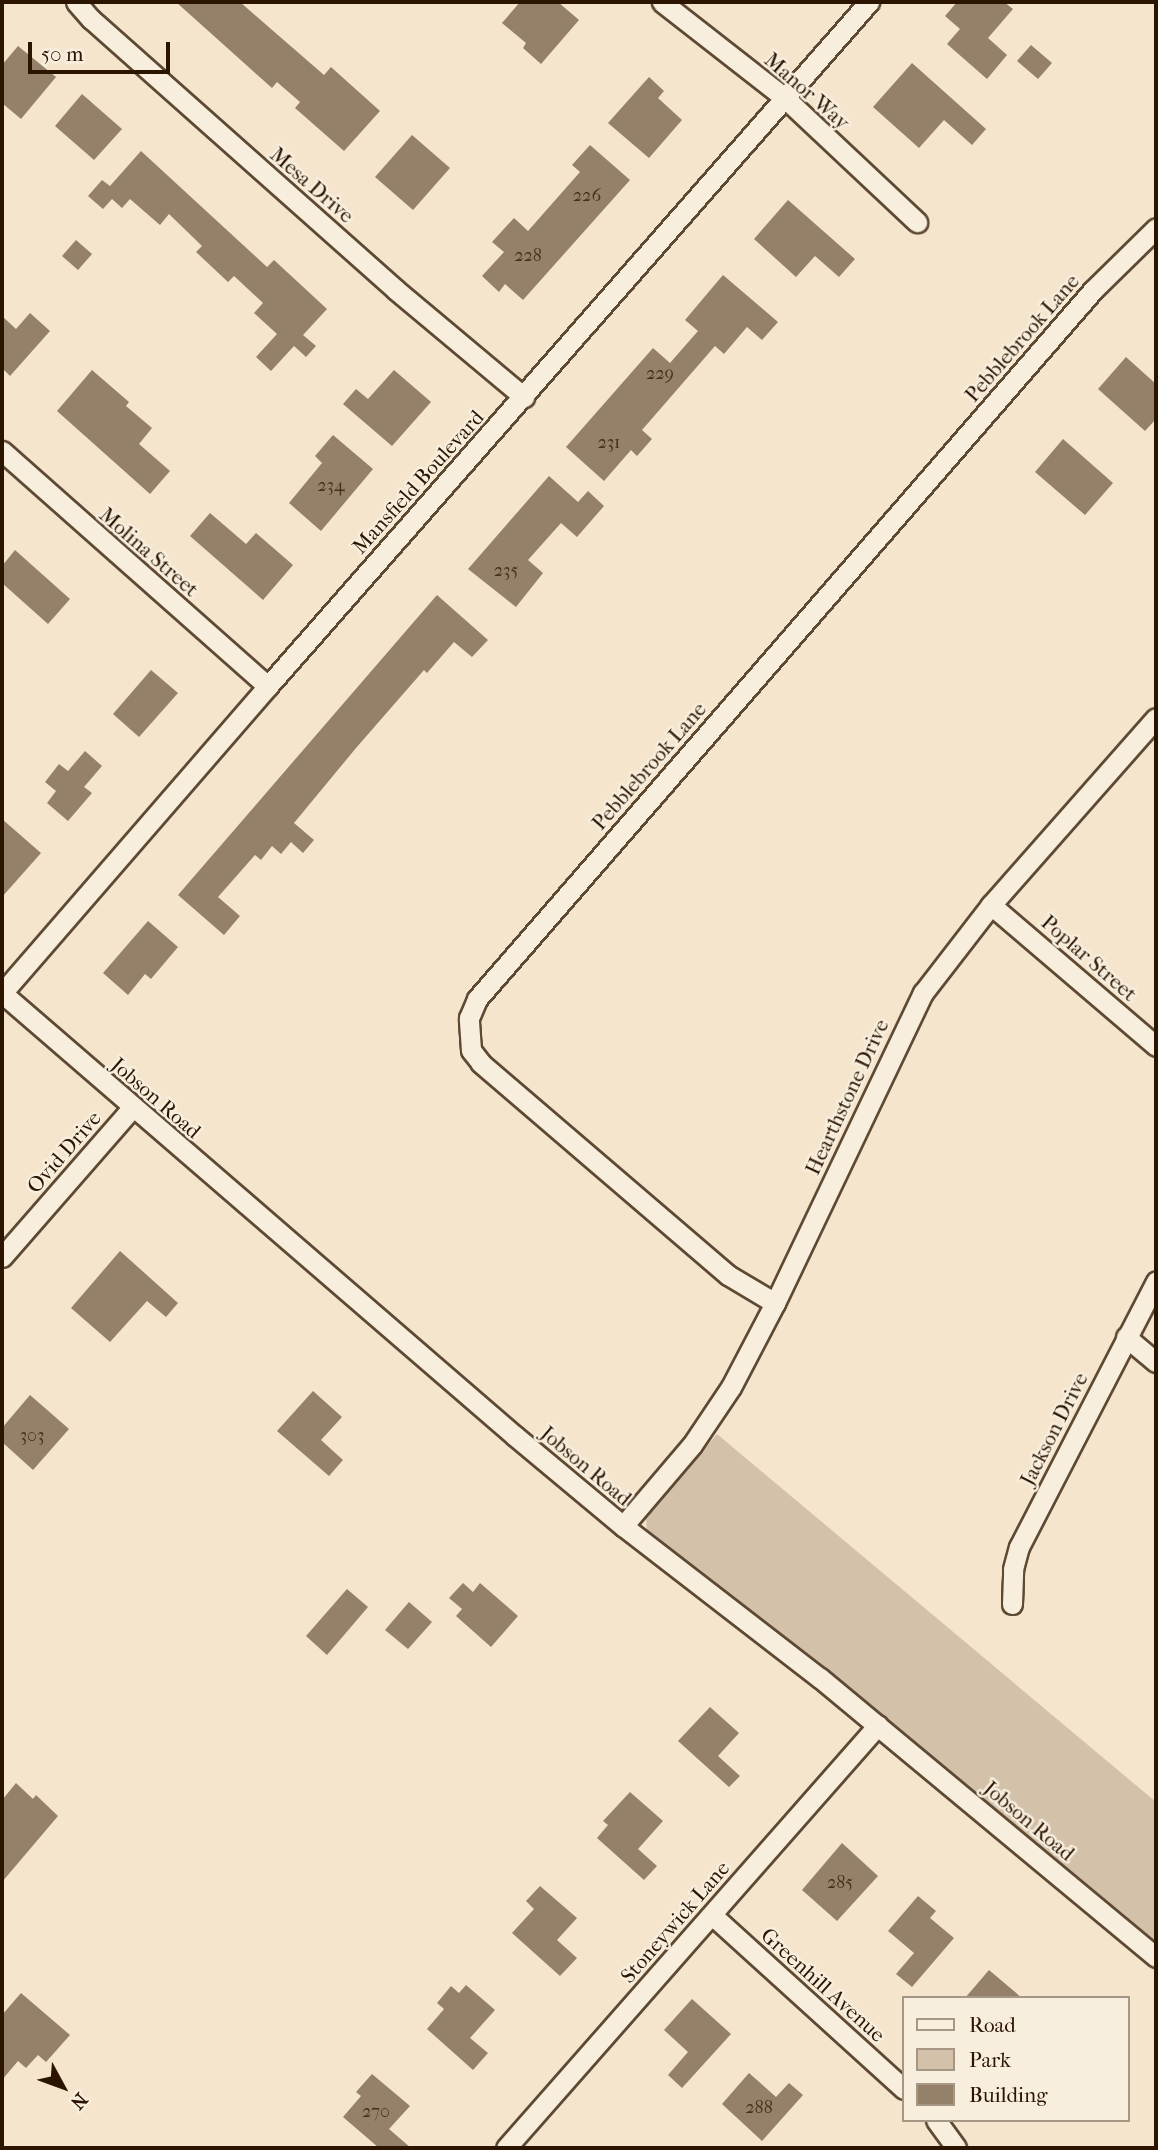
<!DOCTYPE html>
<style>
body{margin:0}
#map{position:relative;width:1158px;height:2150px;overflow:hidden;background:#f5e5cc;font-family:"IM FELL French Canon",serif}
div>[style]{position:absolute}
.green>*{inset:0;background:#d3c2a9}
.building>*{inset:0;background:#95816a}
.roads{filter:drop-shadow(2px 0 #5e4933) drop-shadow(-2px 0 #5e4933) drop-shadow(0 2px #5e4933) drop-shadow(0 -2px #5e4933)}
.minor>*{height:19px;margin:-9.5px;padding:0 9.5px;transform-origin:9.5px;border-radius:9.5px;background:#f8eede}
span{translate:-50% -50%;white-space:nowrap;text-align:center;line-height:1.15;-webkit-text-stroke:5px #f8eede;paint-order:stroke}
.number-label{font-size:18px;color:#46301a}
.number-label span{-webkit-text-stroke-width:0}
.street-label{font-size:21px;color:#2c1500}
.frame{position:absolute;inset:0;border:4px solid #2c1500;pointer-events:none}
.legend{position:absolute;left:902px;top:1996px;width:228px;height:126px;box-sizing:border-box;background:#f8eede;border:2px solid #a69785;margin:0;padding:9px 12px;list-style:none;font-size:21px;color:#2c1500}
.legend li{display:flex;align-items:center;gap:14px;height:35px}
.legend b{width:35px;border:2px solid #a69785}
.north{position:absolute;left:28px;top:2052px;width:70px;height:70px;-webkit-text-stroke:5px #f8eede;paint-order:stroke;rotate:131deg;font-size:19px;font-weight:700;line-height:28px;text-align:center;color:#2c1500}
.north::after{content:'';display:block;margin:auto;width:24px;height:32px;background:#2c1500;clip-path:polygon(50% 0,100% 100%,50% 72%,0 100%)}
.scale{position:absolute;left:28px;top:42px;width:142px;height:32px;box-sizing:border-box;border:4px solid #2c1500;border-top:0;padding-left:9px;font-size:21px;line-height:24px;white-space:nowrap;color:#2c1500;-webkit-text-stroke:5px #f8eede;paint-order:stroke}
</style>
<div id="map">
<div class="green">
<i style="clip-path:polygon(717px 1434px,1156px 1802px,1156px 1949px,647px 1532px,646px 1519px)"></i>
</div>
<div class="building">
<i style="clip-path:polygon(176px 2px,240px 2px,324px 75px,331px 67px,380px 111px,344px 151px,295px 108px,300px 102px,277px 82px,272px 88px)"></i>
<i style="clip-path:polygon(520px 2px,558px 2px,579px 20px,541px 64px,523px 48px,526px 43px,502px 23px)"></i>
<i style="clip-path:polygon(957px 2px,1004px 2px,1013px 9px,988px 38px,1007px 55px,987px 79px,947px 44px,960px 29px,945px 16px)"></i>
<i style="clip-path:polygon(1031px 45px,1052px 63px,1038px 79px,1017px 61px)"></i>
<i style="clip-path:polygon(18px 46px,56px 77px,21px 119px,2px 103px,2px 65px)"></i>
<i style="clip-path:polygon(912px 63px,986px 129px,972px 145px,944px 120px,919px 148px,873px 107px)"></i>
<i style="clip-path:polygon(649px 77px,664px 91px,658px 98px,682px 120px,649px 158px,608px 123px)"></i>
<i style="clip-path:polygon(82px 94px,122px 129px,94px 160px,55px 126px)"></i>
<i style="clip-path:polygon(412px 135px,450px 168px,413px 210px,375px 177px)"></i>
<i style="clip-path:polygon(590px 145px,630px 180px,523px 300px,505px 284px,499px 292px,482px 276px,504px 252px,492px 242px,514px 218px,528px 231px,580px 172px,572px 165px)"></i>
<i style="clip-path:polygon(141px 151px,267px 267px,274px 260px,327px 309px,303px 335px,316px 346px,306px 357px,294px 346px,271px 371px,256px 357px,277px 334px,254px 313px,263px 303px,234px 276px,228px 282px,196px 252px,202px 246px,169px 214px,160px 225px,130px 199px,122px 208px,112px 199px,103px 209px,88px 196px,102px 180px,110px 186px)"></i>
<i style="clip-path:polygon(788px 200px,855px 259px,839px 277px,815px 256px,796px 277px,754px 239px)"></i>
<i style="clip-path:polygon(76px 240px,92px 254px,78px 270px,62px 256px)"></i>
<i style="clip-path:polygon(723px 275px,778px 322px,762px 340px,747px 327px,724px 354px,715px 346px,642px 430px,652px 439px,637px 456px,631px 450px,604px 481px,566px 447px,653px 348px,670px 363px,698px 331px,685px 320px)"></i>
<i style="clip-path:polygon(30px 313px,50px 331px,10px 376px,2px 368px,2px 316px,16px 329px)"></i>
<i style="clip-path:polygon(1126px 357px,1156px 384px,1156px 419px,1145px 431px,1098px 389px)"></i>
<i style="clip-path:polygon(92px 370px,129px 402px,126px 406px,152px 428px,139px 444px,170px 471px,150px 494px,57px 411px)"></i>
<i style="clip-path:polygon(394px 370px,431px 402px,392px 446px,343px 404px,356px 389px,368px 399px)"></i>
<i style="clip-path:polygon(333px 435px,373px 469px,321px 531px,289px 503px,322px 463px,315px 456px)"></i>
<i style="clip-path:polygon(1063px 439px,1113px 483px,1085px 515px,1035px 472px)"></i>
<i style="clip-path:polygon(549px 476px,578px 502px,588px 491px,604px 506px,577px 537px,561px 523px,528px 560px,543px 573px,516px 607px,468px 569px)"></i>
<i style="clip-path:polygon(210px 513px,246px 544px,256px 533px,293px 565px,263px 600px,190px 536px)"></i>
<i style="clip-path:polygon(15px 550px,70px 599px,48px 624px,2px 583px,2px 566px)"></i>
<i style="clip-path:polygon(437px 595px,488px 640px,472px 657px,454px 642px,427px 673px,424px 670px,356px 748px,294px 823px,314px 840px,303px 853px,291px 842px,281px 854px,272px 846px,261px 860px,255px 855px,218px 897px,240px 916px,224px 935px,178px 895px)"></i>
<i style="clip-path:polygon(151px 670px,178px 693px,139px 737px,113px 714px)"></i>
<i style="clip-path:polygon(85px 751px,102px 766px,84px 787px,92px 793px,68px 821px,47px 803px,56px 791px,45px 782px,59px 764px,68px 771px)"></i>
<i style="clip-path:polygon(2px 819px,41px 853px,2px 897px)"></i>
<i style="clip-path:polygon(148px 921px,178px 947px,151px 979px,145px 974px,128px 995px,103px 973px)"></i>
<i style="clip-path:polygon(120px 1251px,178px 1303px,166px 1317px,147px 1301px,110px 1342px,71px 1308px)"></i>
<i style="clip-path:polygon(313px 1391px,342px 1417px,321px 1440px,343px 1460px,329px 1476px,277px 1431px)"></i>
<i style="clip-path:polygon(30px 1395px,69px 1429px,33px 1470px,2px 1442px,2px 1428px)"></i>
<i style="clip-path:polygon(463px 1583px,473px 1592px,480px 1583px,518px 1616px,491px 1647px,456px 1616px,462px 1609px,449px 1598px)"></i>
<i style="clip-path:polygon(347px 1589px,368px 1607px,327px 1655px,306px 1636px)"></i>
<i style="clip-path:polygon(409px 1602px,432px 1622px,408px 1649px,385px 1630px)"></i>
<i style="clip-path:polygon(710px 1707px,739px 1733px,718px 1756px,740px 1776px,729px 1787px,678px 1741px)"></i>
<i style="clip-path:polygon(16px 1783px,33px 1799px,36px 1795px,58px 1816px,2px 1882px,2px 1800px)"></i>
<i style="clip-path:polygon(630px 1792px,663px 1821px,638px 1849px,657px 1866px,644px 1880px,597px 1838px,608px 1825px,603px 1821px)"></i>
<i style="clip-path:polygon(842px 1843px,878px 1876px,837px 1921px,802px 1890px)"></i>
<i style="clip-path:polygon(540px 1886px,577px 1918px,557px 1940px,577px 1958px,560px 1976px,512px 1933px,534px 1909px,526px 1901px)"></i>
<i style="clip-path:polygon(918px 1896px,936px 1911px,930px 1918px,954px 1938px,912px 1987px,896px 1974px,914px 1953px,888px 1931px)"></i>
<i style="clip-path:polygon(989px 1970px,1022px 1998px,965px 1998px)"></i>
<i style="clip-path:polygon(466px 1985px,495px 2010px,470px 2038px,488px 2053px,473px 2070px,427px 2029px,444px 2009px,437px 2003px,451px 1986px,459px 1993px)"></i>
<i style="clip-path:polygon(21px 1993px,70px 2035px,46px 2062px,38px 2055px,26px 2068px,18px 2061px,2px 2080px,2px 2015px)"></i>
<i style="clip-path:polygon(692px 1999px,731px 2034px,682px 2088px,668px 2075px,688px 2052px,664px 2030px)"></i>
<i style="clip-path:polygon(749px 2073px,776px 2097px,789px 2083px,803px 2095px,762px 2141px,722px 2104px)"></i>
<i style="clip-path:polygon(372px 2074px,410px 2106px,389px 2129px,411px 2148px,379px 2148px,343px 2117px,361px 2096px,356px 2092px)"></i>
</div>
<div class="roads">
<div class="minor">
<i style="left:76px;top:2px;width:23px;rotate:49deg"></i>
<i style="left:91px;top:19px;width:408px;rotate:41.6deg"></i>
<i style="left:396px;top:290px;width:167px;rotate:39.9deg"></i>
<i style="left:662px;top:2px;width:157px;rotate:38deg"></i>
<i style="left:786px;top:99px;width:180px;rotate:43.2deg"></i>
<i style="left:2px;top:451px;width:355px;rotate:41.5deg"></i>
<i style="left:991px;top:905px;width:217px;rotate:40.5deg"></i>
<i style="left:2px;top:993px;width:678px;rotate:40.81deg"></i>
<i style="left:515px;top:1436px;width:141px;rotate:39.8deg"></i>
<i style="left:623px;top:1526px;width:249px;rotate:37.7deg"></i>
<i style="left:820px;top:1678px;width:437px;rotate:39.7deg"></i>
<i style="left:2px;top:993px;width:406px;rotate:-49.1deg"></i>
<i style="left:268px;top:686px;width:911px;rotate:-48.7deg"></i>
<i style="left:2px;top:1257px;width:198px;rotate:-48.9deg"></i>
<i style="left:775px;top:1303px;width:55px;rotate:-149.2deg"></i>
<i style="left:728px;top:1275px;width:326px;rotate:-139.4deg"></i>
<i style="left:481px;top:1063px;width:16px;rotate:-128deg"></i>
<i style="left:471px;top:1050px;width:32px;rotate:-94deg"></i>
<i style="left:469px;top:1018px;width:21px;rotate:-67deg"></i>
<i style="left:477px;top:999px;width:939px;rotate:-49.01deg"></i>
<i style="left:1093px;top:290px;width:88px;rotate:-44.5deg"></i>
<i style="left:1126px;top:1337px;width:39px;rotate:40deg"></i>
<i style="left:623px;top:1526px;width:106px;rotate:-49.6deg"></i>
<i style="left:692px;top:1445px;width:70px;rotate:-56.1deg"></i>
<i style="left:731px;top:1387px;width:95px;rotate:-62.4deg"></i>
<i style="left:775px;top:1303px;width:344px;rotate:-64.5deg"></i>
<i style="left:923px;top:993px;width:111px;rotate:-52.3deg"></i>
<i style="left:991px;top:905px;width:249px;rotate:-48.6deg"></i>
<i style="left:1012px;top:1604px;width:35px;rotate:-88deg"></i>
<i style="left:1013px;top:1569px;width:23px;rotate:-75deg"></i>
<i style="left:1019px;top:1547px;width:299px;rotate:-62.7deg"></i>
<i style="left:712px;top:1915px;width:259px;rotate:42.2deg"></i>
<i style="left:936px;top:2120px;width:34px;rotate:54deg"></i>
<i style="left:506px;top:2148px;width:563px;rotate:-48.67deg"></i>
</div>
</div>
<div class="number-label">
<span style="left:587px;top:196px">226</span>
<span style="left:528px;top:256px">228</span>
<span style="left:660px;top:374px">229</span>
<span style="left:609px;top:443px">231</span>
<span style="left:331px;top:486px">234</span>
<span style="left:506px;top:571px">235</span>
<span style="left:32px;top:1436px">303</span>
<span style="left:840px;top:1883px">285</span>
<span style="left:759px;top:2108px">288</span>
<span style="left:376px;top:2112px">270</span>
</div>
<div class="street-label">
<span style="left:807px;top:91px;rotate:41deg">Manor Way</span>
<span style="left:312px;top:185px;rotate:41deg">Mesa Drive</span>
<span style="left:1022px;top:338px;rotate:-49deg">Pebblebrook Lane</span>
<span style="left:418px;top:482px;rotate:-48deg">Mansfield Boulevard</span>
<span style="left:149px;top:552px;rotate:41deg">Molina Street</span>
<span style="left:649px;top:766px;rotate:-49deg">Pebblebrook Lane</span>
<span style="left:1089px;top:958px;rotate:41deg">Poplar Street</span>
<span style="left:847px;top:1097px;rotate:-65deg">Hearthstone Drive</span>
<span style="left:156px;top:1098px;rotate:41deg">Jobson Road</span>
<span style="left:64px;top:1152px;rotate:-49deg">Ovid Drive</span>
<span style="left:1054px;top:1429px;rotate:-63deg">Jackson Drive</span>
<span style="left:586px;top:1466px;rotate:40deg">Jobson Road</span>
<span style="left:1029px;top:1821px;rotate:40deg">Jobson Road</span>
<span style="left:675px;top:1922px;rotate:-49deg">Stoneywick Lane</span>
<span style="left:823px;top:1985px;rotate:42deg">Greenhill Avenue</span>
</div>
<div class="frame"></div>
<ul class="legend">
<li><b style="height:9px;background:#f8eede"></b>Road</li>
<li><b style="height:19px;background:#d3c2a9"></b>Park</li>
<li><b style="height:19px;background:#95816a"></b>Building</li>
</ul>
<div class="north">N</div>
<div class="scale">50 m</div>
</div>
